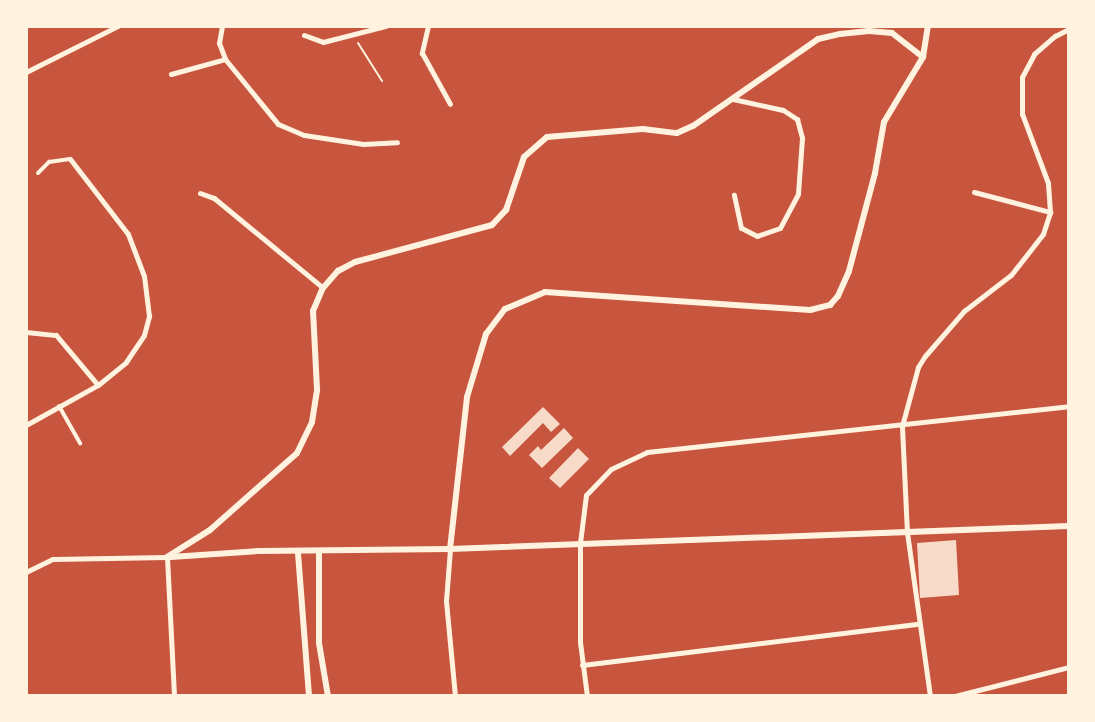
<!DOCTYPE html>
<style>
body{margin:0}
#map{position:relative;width:1095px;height:722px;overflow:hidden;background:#c8553d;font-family:"Noto Sans",sans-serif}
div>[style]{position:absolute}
.building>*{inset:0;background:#f7dbc8}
.path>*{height:2px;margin:-1px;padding:0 1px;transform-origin:1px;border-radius:1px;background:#fff3e0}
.pedestrian>*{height:4px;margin:-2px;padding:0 2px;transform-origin:2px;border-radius:2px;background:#fff3e0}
.minor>*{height:5px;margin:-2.5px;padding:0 2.5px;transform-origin:2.5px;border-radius:2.5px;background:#fff3e0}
.tertiary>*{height:6px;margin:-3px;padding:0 3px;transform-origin:3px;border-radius:3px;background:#fff3e0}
span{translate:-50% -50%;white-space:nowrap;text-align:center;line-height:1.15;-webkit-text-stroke:8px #fff3e0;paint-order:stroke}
.frame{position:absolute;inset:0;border:28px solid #fff3e0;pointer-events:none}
</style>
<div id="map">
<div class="building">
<i style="clip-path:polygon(543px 407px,560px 424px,551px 432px,543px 423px,510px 456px,502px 447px)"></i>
<i style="clip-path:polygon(564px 428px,573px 438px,542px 468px,529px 455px,538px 446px,541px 450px)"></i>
<i style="clip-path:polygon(578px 448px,589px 459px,560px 488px,549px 478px)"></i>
<i style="clip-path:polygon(956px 540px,959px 595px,920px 598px,917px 543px)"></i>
</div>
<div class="path">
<i style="left:358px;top:43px;width:45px;rotate:57.7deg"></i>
</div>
<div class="pedestrian">
<i style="left:38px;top:173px;width:16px;rotate:-45deg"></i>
<i style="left:49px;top:162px;width:21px;rotate:-8deg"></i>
<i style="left:59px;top:406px;width:43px;rotate:60.4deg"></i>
</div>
<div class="minor">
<i style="left:222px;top:26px;width:17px;rotate:100deg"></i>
<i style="left:219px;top:43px;width:17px;rotate:69deg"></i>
<i style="left:225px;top:59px;width:84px;rotate:50.8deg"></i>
<i style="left:278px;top:124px;width:28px;rotate:23deg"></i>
<i style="left:304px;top:135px;width:60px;rotate:8.7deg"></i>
<i style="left:363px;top:144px;width:34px;rotate:-3deg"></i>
<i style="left:428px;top:26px;width:28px;rotate:103deg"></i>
<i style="left:422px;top:53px;width:58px;rotate:61.2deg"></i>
<i style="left:304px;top:35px;width:20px;rotate:20deg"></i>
<i style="left:323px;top:42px;width:65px;rotate:-14.3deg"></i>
<i style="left:26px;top:72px;width:103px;rotate:-26.6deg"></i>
<i style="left:171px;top:74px;width:56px;rotate:-15.5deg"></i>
<i style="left:733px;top:99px;width:51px;rotate:12.4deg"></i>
<i style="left:783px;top:110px;width:17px;rotate:33deg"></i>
<i style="left:797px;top:119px;width:20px;rotate:75deg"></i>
<i style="left:802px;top:138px;width:56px;rotate:94.1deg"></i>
<i style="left:798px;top:194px;width:38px;rotate:118deg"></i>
<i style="left:780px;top:228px;width:24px;rotate:161deg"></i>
<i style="left:757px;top:236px;width:18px;rotate:-153deg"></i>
<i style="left:741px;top:228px;width:34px;rotate:-102deg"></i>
<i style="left:974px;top:192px;width:79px;rotate:14.7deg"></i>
<i style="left:200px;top:193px;width:15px;rotate:20deg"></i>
<i style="left:214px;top:198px;width:141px;rotate:39.5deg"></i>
<i style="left:26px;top:332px;width:30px;rotate:6deg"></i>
<i style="left:56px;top:335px;width:65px;rotate:50deg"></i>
<i style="left:26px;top:425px;width:82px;rotate:-29.1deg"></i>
<i style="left:98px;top:385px;width:36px;rotate:-39deg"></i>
<i style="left:126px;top:362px;width:32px;rotate:-56deg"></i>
<i style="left:144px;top:335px;width:20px;rotate:-75deg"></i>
<i style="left:149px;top:316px;width:40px;rotate:-97.1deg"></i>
<i style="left:144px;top:276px;width:45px;rotate:-110.9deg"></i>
<i style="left:128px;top:234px;width:95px;rotate:-127.7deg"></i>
<i style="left:450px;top:549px;width:52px;rotate:94.4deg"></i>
<i style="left:446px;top:601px;width:95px;rotate:84.6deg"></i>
<i style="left:26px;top:572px;width:30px;rotate:-26deg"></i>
<i style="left:53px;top:559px;width:114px;rotate:-1deg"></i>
<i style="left:167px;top:557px;width:139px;rotate:87.1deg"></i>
<i style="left:582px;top:665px;width:337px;rotate:-7deg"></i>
<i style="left:587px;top:696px;width:54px;rotate:-97.4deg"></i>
<i style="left:580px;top:642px;width:99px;rotate:-90deg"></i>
<i style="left:580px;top:543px;width:48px;rotate:-82.9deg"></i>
<i style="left:586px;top:495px;width:36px;rotate:-46deg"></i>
<i style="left:611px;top:469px;width:40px;rotate:-25deg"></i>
<i style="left:647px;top:452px;width:424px;rotate:-6.2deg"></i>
<i style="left:930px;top:696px;width:165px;rotate:-98deg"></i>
<i style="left:907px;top:533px;width:107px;rotate:-92.7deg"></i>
<i style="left:902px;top:426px;width:61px;rotate:-74.8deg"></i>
<i style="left:918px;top:367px;width:13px;rotate:-58deg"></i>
<i style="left:925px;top:356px;width:60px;rotate:-49.1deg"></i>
<i style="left:964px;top:311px;width:59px;rotate:-37.5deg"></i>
<i style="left:1011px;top:275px;width:52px;rotate:-52deg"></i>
<i style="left:1043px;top:234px;width:23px;rotate:-72deg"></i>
<i style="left:1050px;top:212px;width:29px;rotate:-94deg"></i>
<i style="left:1048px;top:183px;width:74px;rotate:-110.6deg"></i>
<i style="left:1022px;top:114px;width:37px;rotate:-90deg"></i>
<i style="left:1022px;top:77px;width:26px;rotate:-62deg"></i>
<i style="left:1034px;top:54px;width:28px;rotate:-41deg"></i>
<i style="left:1055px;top:36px;width:16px;rotate:-27deg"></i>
<i style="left:955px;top:696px;width:118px;rotate:-14.3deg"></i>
</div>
<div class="tertiary">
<i style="left:450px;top:549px;width:153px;rotate:-83.6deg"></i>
<i style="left:467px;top:397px;width:66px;rotate:-73.2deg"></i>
<i style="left:486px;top:334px;width:31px;rotate:-53deg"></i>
<i style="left:505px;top:309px;width:43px;rotate:-23deg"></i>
<i style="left:545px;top:292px;width:266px;rotate:3.9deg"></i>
<i style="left:810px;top:310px;width:21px;rotate:-14deg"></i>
<i style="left:830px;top:305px;width:12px;rotate:-48deg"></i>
<i style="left:838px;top:296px;width:27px;rotate:-66deg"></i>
<i style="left:849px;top:271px;width:101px;rotate:-75.1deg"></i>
<i style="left:875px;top:173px;width:52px;rotate:-80deg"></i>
<i style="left:884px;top:122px;width:76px;rotate:-59deg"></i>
<i style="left:923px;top:57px;width:31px;rotate:-81deg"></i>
<i style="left:319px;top:552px;width:91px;rotate:90deg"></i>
<i style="left:319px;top:643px;width:54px;rotate:80.4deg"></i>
<i style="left:298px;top:553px;width:143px;rotate:85.6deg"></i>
<i style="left:167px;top:557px;width:51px;rotate:-32.1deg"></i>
<i style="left:210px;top:530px;width:116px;rotate:-41.5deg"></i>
<i style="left:297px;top:453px;width:34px;rotate:-64deg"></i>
<i style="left:312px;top:422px;width:33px;rotate:-81deg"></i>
<i style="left:317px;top:389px;width:78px;rotate:-92.9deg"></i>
<i style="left:313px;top:311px;width:25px;rotate:-67deg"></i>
<i style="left:323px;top:288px;width:23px;rotate:-49deg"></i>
<i style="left:338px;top:271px;width:19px;rotate:-28deg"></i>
<i style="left:355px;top:262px;width:142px;rotate:-15.1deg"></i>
<i style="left:492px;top:225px;width:21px;rotate:-47deg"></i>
<i style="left:506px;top:210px;width:56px;rotate:-71.2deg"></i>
<i style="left:524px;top:157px;width:30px;rotate:-41deg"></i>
<i style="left:547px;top:137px;width:96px;rotate:-4.8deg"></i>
<i style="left:643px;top:129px;width:34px;rotate:7deg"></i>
<i style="left:677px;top:133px;width:17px;rotate:-24deg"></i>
<i style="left:693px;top:126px;width:152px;rotate:-34.8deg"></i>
<i style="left:818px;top:39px;width:23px;rotate:-13deg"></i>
<i style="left:840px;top:34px;width:29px;rotate:-6deg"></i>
<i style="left:869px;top:31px;width:23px;rotate:5deg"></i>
<i style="left:892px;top:33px;width:39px;rotate:38deg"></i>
<i style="left:171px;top:557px;width:87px;rotate:-3.9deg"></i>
<i style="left:258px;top:551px;width:192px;rotate:-0.6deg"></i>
<i style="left:450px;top:549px;width:619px;rotate:-2.13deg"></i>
</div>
<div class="frame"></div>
</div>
